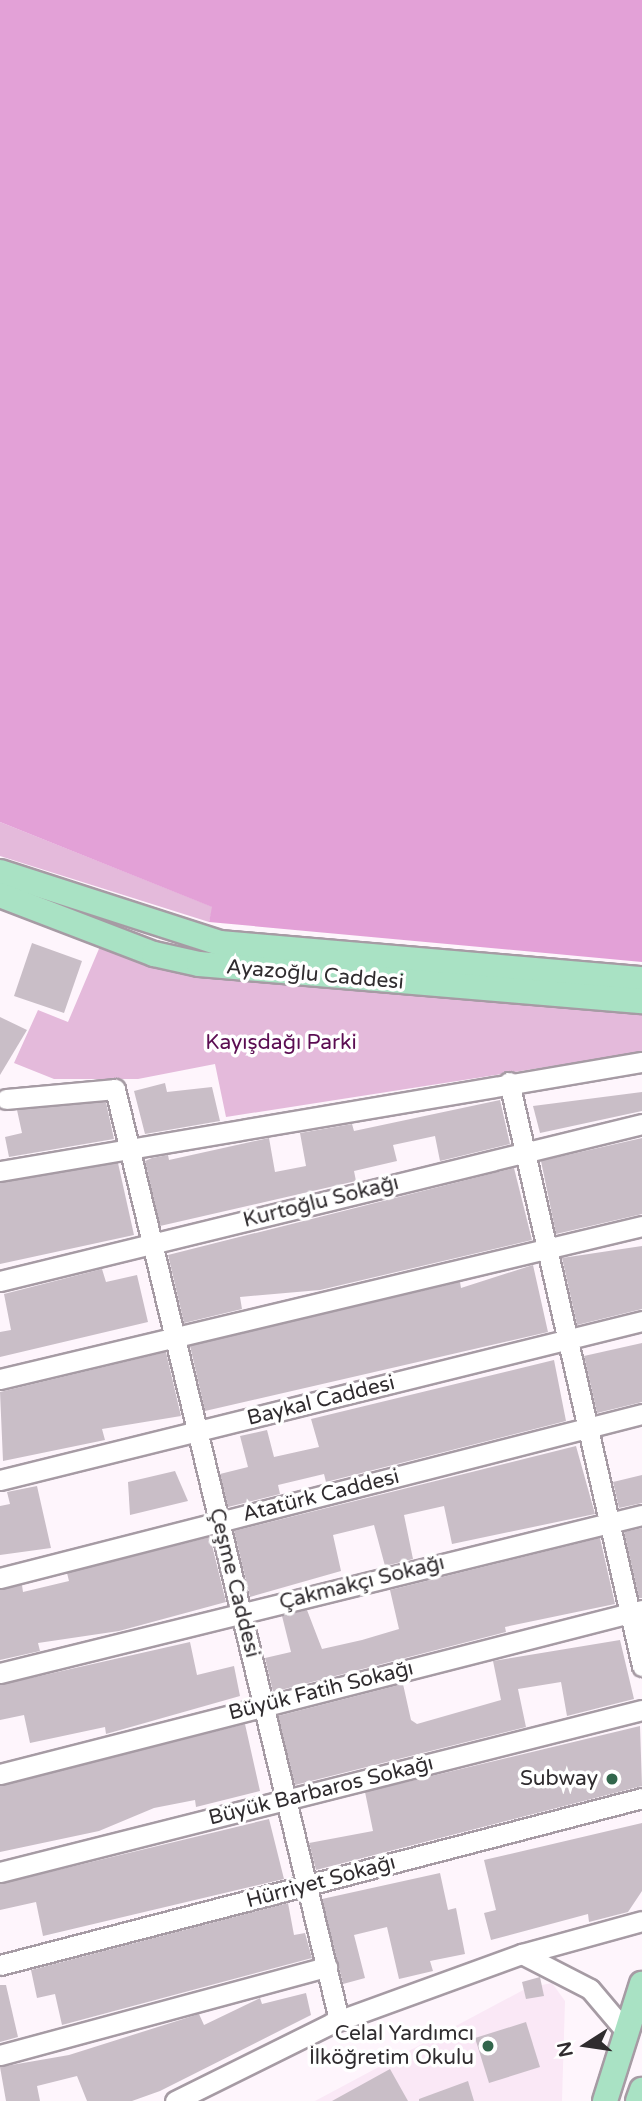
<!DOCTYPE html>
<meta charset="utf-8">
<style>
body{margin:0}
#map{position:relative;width:642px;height:2101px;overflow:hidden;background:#fef5fc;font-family:"Varela Round",sans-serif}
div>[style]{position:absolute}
.built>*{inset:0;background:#fae8f6}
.green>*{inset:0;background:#e4badb}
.forest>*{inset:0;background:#e3a1d7}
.building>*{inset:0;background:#c9bec7}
.roads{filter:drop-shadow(2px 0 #a69ba4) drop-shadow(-2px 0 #a69ba4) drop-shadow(0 2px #a69ba4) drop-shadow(0 -2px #a69ba4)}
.minor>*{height:19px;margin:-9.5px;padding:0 9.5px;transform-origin:9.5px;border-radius:9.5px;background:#fff}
.major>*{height:24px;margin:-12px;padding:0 12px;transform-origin:12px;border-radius:12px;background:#a9e2c4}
.dots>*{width:19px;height:19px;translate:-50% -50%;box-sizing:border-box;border:4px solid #fff;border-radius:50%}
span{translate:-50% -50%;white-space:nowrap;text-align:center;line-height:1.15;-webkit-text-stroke:7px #fff;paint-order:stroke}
.street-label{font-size:21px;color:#302c2f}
.park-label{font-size:21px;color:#5b0d52}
.poi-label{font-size:21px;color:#302c2f}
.right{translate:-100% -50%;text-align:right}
.north{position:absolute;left:551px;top:2010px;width:70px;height:70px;-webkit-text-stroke:5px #fff;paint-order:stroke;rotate:258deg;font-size:19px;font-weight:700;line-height:28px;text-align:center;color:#302c2f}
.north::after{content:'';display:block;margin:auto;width:24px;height:32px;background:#302c2f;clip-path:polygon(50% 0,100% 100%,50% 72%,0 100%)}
</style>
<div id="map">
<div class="built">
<i style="clip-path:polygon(552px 1983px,565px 2001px,562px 2101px,315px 2101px,527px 1988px)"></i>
</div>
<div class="green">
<i style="clip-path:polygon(0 822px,213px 907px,209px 922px,0 856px)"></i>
<i style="clip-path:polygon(101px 944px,642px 1012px,642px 1052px,226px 1117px,215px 1064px,138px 1079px,54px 1079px,14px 1063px,38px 1010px,68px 1022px)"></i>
</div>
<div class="forest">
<i style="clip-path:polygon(0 0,642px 0,642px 962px,209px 922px,212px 907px,0 822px)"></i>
</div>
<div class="building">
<i style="clip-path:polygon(32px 943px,82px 961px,64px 1013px,14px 996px)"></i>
<i style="clip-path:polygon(0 1017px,27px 1030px,0 1075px)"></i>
<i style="clip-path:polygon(165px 1083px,167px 1092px,212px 1087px,220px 1121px,145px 1134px,134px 1091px)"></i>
<i style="clip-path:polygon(642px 1092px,642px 1111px,540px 1133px,533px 1106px)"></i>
<i style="clip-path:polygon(500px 1100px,510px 1144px,440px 1161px,435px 1136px,393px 1145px,397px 1161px,354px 1171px,356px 1181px,160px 1226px,145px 1161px,152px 1158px,168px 1155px,169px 1160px,269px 1138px,275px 1172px,306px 1166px,300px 1133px,352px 1124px,354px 1131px)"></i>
<i style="clip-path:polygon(106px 1102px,114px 1139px,9px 1157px,5px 1137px,22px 1133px,17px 1110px)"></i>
<i style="clip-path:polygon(642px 1138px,642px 1214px,556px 1234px,541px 1161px)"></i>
<i style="clip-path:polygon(118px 1163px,134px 1235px,0 1264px,0 1183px)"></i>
<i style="clip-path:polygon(514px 1168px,532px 1240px,320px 1290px,240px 1297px,242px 1309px,184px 1323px,168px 1255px)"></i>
<i style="clip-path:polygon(642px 1246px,642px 1309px,577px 1325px,562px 1258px)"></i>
<i style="clip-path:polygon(533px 1265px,548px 1332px,205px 1411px,190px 1346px,460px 1282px,461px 1288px)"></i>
<i style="clip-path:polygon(102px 1269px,106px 1282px,137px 1275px,148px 1322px,0 1357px,0 1332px,11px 1330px,4px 1294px)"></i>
<i style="clip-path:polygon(642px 1343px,642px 1402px,597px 1413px,584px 1356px)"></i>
<i style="clip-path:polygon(166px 1352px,181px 1416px,102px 1429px,105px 1440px,3px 1461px,0 1392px)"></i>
<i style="clip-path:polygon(554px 1360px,566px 1421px,326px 1482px,324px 1474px,278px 1485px,280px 1494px,228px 1507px,220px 1474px,248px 1467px,240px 1436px,267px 1430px,274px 1457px,319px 1447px,311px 1419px)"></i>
<i style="clip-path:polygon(576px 1446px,595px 1514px,452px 1544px,444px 1506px,404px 1515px,413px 1559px,385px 1566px,374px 1525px,333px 1535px,341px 1571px,250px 1597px,234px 1531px)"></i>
<i style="clip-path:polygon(175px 1471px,188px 1501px,130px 1515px,128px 1482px)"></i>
<i style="clip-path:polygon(642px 1475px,642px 1503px,619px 1508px,613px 1482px)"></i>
<i style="clip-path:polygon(37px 1486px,51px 1548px,0 1555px,0 1506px,10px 1504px,7px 1492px)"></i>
<i style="clip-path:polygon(642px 1528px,642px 1598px,639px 1598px,624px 1532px)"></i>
<i style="clip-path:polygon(210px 1537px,226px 1602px,119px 1631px,38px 1643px,40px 1651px,0 1660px,0 1590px,22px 1585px,23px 1592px,69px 1581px,67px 1573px)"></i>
<i style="clip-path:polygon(600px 1538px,615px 1604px,505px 1627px,506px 1632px,273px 1692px,265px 1658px,291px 1652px,282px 1616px,307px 1610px,322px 1649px,362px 1640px,399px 1629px,390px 1590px)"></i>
<i style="clip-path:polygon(620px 1640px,634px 1699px,567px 1716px,561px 1682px,518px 1689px,526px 1727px,295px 1785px,278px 1716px,403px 1684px,411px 1720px,417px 1724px,501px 1700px,493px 1661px)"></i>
<i style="clip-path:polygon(190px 1642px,197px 1675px,234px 1666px,240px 1696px,106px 1734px,105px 1727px,30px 1743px,24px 1715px,0 1720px,0 1685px)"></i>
<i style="clip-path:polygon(245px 1724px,260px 1791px,196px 1807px,195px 1800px,154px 1808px,99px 1831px,0 1852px,0 1786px)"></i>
<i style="clip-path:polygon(640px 1726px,642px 1786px,316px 1870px,309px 1843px,373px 1831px,365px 1792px)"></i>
<i style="clip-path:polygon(269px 1819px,284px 1879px,43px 1936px,36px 1902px,0 1910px,0 1884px)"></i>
<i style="clip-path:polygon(642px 1823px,642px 1891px,628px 1912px,589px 1922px,588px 1914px,491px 1940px,484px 1913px,496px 1910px,484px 1860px)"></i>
<i style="clip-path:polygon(440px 1873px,448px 1910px,456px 1908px,465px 1954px,430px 1961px,433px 1971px,399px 1979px,387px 1927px,354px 1935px,365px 1978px,343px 1984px,322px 1899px)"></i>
<i style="clip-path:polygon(288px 1903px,294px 1935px,305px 1933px,312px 1958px,62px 2025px,55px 1994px,37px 1998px,31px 1970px)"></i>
<i style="clip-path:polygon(540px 1977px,544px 1996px,526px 1999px,522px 1982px)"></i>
<i style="clip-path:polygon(0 1985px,6px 1985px,18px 2037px,0 2042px)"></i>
<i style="clip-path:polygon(306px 1993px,311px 2015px,160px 2091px,132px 2101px,87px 2101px,77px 2076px,37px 2086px,40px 2101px,6px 2101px,0 2067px,69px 2055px,199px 2014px,204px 2025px,260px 1998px,262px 2004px)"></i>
<i style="clip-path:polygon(526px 2022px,540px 2067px,489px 2083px,475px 2038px)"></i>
<i style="clip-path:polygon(390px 2069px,408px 2101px,332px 2101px)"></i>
<i style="clip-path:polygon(468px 2081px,474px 2101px,419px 2101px,419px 2099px)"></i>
</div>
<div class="roads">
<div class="minor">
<i style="left:509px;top:1082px;width:599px;rotate:77.17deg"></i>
<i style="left:6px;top:1099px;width:109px;rotate:-5.2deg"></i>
<i style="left:115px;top:1089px;width:958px;rotate:76.47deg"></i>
<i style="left:0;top:1171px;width:651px;rotate:-9.64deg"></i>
<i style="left:0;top:1281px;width:661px;rotate:-13.74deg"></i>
<i style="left:0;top:1379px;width:660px;rotate:-13.4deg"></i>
<i style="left:0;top:1480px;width:661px;rotate:-13.91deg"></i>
<i style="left:0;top:1578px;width:663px;rotate:-14.33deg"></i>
<i style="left:0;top:1673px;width:661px;rotate:-13.83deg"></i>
<i style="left:0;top:1774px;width:663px;rotate:-14.33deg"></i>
<i style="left:0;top:1872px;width:662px;rotate:-14.16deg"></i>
<i style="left:522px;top:1954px;width:76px;rotate:27.2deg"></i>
<i style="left:590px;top:1989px;width:51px;rotate:49.8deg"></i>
<i style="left:0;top:1965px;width:663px;rotate:-14.58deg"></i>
<i style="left:0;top:2055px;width:339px;rotate:-15.1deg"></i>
<i style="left:175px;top:2101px;width:175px;rotate:-26.4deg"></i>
<i style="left:332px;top:2023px;width:202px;rotate:-20deg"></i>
<i style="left:522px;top:1954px;width:124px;rotate:-15.4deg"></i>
</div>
<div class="major">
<i style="left:0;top:872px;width:231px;rotate:17.9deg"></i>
<i style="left:220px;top:943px;width:424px;rotate:4.9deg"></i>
<i style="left:0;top:895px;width:165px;rotate:21deg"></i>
<i style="left:154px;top:954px;width:46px;rotate:12.5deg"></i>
<i style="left:199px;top:964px;width:445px;rotate:4.8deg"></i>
<i style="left:605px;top:2101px;width:123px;rotate:-72.5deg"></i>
<i style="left:638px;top:2101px;width:12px;rotate:-70deg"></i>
</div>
</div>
<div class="dots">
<i style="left:612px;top:1779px;background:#32664c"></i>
<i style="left:488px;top:2046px;background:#32664c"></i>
</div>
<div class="street-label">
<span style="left:315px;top:975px;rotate:5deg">Ayazoğlu Caddesi</span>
<span style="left:321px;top:1202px;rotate:-14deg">Kurtoğlu Sokağı</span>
<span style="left:321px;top:1401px;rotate:-14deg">Baykal Caddesi</span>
<span style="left:321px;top:1496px;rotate:-14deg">Atatürk Caddesi</span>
<span style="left:234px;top:1583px;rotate:76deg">Çeşme Caddesi</span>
<span style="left:362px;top:1583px;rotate:-14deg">Çakmakçı Sokağı</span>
<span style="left:321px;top:1691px;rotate:-14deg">Büyük Fatih Sokağı</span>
<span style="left:321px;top:1791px;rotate:-14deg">Büyük Barbaros Sokağı</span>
<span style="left:321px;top:1882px;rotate:-15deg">Hürriyet Sokağı</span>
</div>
<div class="park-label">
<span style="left:281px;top:1043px">Kayışdağı Parki</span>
</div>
<div class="poi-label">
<span class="right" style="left:598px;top:1779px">Subway</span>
<span class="right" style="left:474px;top:2046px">Celal Yardımcı<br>İlköğretim Okulu</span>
</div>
<div class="north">N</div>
</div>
